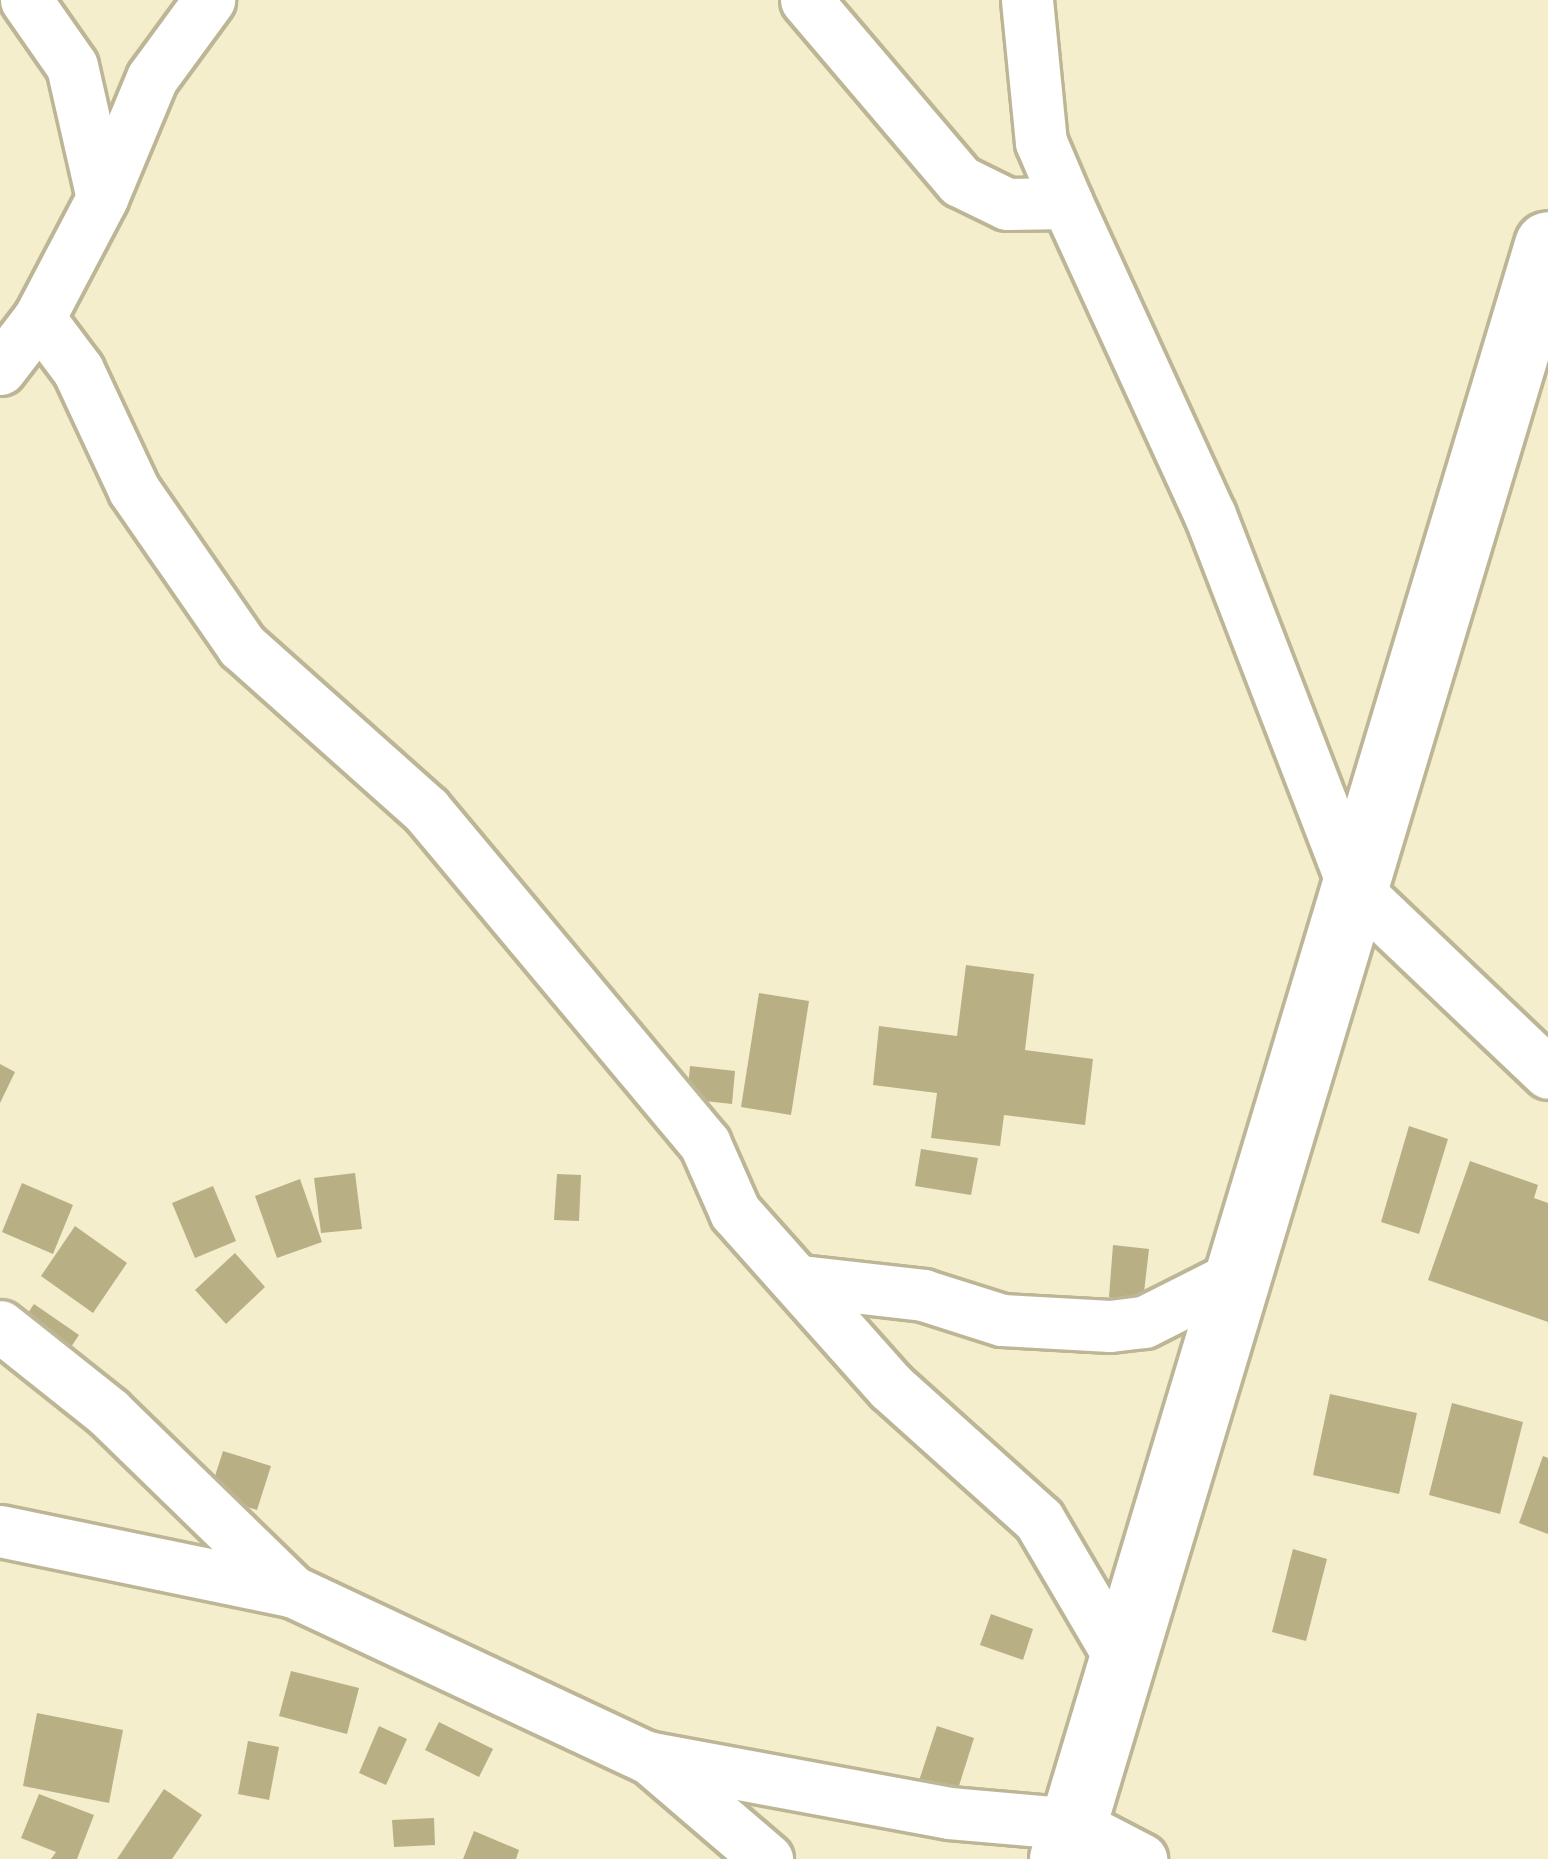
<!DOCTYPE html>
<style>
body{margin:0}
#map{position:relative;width:1548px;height:1859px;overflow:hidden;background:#f5eecc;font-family:"Titillium Web",sans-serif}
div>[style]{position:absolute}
.building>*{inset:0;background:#b9af85}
.roads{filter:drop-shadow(3px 0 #bdb696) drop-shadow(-3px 0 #bdb696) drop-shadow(0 3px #bdb696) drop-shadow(0 -3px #bdb696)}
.minor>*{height:51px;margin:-25.5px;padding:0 25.5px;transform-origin:25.5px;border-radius:25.5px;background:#fff}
.major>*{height:66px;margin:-33px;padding:0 33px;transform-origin:33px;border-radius:33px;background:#fff}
span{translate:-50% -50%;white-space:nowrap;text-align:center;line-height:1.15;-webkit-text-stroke:12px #fff;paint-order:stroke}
</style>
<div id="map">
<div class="building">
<i style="clip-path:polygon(966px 965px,1034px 974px,1025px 1050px,1093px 1059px,1085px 1125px,1004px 1115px,1000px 1146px,931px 1138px,937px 1093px,873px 1085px,879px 1026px,957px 1036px)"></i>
<i style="clip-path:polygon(759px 993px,809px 1001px,791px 1115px,741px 1107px)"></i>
<i style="clip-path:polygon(0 1064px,15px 1072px,0 1103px)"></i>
<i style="clip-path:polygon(690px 1066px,735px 1071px,732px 1104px,687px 1099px)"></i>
<i style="clip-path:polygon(1409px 1126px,1448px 1139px,1419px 1234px,1381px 1222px)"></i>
<i style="clip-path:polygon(921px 1149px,978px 1158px,971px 1195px,915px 1186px)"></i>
<i style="clip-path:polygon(1470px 1161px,1538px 1185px,1534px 1198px,1548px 1203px,1548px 1322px,1428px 1280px)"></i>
<i style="clip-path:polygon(355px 1173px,362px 1229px,321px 1233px,314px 1178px)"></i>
<i style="clip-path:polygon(557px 1174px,581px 1175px,579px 1221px,554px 1220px)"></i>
<i style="clip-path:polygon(300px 1179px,322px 1242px,277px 1258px,255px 1196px)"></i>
<i style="clip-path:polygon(22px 1183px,73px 1205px,53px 1254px,2px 1232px)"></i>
<i style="clip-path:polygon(213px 1186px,236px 1241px,195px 1258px,172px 1203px)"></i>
<i style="clip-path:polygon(75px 1226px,127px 1263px,93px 1313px,41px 1276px)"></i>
<i style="clip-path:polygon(1113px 1245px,1149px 1249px,1143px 1301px,1109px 1297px)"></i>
<i style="clip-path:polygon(235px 1253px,265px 1287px,226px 1324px,195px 1290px)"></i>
<i style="clip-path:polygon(34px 1304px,79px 1335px,55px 1371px,10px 1340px)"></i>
<i style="clip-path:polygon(1330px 1394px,1417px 1413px,1399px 1494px,1313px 1475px)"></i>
<i style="clip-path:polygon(1452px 1403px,1523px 1422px,1500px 1514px,1429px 1495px)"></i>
<i style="clip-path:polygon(223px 1451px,271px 1466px,257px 1510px,209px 1495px)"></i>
<i style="clip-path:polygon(1543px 1456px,1548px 1458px,1548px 1534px,1519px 1523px)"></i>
<i style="clip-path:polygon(1293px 1549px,1327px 1559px,1306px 1641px,1272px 1632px)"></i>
<i style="clip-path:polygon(991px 1614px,1033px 1629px,1023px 1660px,980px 1645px)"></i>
<i style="clip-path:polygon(291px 1671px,359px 1688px,347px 1734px,279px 1716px)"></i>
<i style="clip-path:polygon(37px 1713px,123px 1730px,109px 1803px,23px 1786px)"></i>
<i style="clip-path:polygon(439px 1722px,493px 1749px,479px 1777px,425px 1750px)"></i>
<i style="clip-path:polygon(379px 1726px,407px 1739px,386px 1785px,359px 1773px)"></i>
<i style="clip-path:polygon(937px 1726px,974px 1738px,953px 1805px,915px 1793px)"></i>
<i style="clip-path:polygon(248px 1741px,279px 1747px,269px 1800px,238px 1794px)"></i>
<i style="clip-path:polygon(164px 1789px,202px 1815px,172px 1859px,117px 1859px)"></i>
<i style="clip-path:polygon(39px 1794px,94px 1815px,77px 1859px,51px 1859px,56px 1852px,21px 1838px)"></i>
<i style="clip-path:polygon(434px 1818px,435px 1845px,394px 1847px,392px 1820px)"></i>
<i style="clip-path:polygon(474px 1831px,519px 1850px,516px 1859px,463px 1859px)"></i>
</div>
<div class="roads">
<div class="minor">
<i style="left:26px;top:0;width:80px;rotate:55.1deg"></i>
<i style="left:72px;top:66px;width:135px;rotate:77.2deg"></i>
<i style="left:806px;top:0;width:238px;rotate:49.6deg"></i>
<i style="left:960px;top:181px;width:52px;rotate:26.1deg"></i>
<i style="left:1007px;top:204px;width:60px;rotate:-1deg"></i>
<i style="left:1067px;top:203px;width:343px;rotate:65.4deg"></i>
<i style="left:1210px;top:515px;width:400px;rotate:68.9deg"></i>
<i style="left:1354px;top:888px;width:268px;rotate:43.6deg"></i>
<i style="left:1027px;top:0;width:143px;rotate:84.4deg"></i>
<i style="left:1041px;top:142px;width:66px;rotate:66.9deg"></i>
<i style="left:39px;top:318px;width:65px;rotate:53.1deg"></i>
<i style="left:78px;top:370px;width:132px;rotate:65deg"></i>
<i style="left:134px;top:490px;width:190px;rotate:55.3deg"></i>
<i style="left:242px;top:646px;width:246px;rotate:41.7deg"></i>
<i style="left:426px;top:810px;width:435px;rotate:50.1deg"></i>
<i style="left:705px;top:1144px;width:74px;rotate:66.2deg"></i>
<i style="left:735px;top:1212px;width:234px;rotate:48.3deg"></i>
<i style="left:891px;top:1387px;width:199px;rotate:41.9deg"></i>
<i style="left:1039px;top:1520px;width:162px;rotate:59.6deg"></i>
<i style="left:0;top:369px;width:64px;rotate:-52.6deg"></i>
<i style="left:39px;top:318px;width:136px;rotate:-62.3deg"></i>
<i style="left:102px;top:198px;width:130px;rotate:-67.4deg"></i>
<i style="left:152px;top:78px;width:97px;rotate:-53.8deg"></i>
<i style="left:801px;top:1281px;width:123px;rotate:6.5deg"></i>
<i style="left:923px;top:1295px;width:83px;rotate:17.6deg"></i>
<i style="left:1002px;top:1320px;width:108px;rotate:3.2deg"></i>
<i style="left:1110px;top:1326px;width:34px;rotate:-7deg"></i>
<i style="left:1144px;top:1322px;width:111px;rotate:-26.8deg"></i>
<i style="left:0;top:1326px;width:138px;rotate:38.5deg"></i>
<i style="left:108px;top:1412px;width:258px;rotate:44.2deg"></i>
<i style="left:0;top:1531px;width:300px;rotate:11.7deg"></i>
<i style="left:294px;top:1592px;width:390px;rotate:25.1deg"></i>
<i style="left:647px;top:1757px;width:307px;rotate:10.5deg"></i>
<i style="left:949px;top:1813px;width:125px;rotate:5deg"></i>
<i style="left:1074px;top:1824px;width:76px;rotate:27.6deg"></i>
<i style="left:648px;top:1757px;width:157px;rotate:40.6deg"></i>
</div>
<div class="major">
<i style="left:1063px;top:1859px;width:1685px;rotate:-73.27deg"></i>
</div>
</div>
</div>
